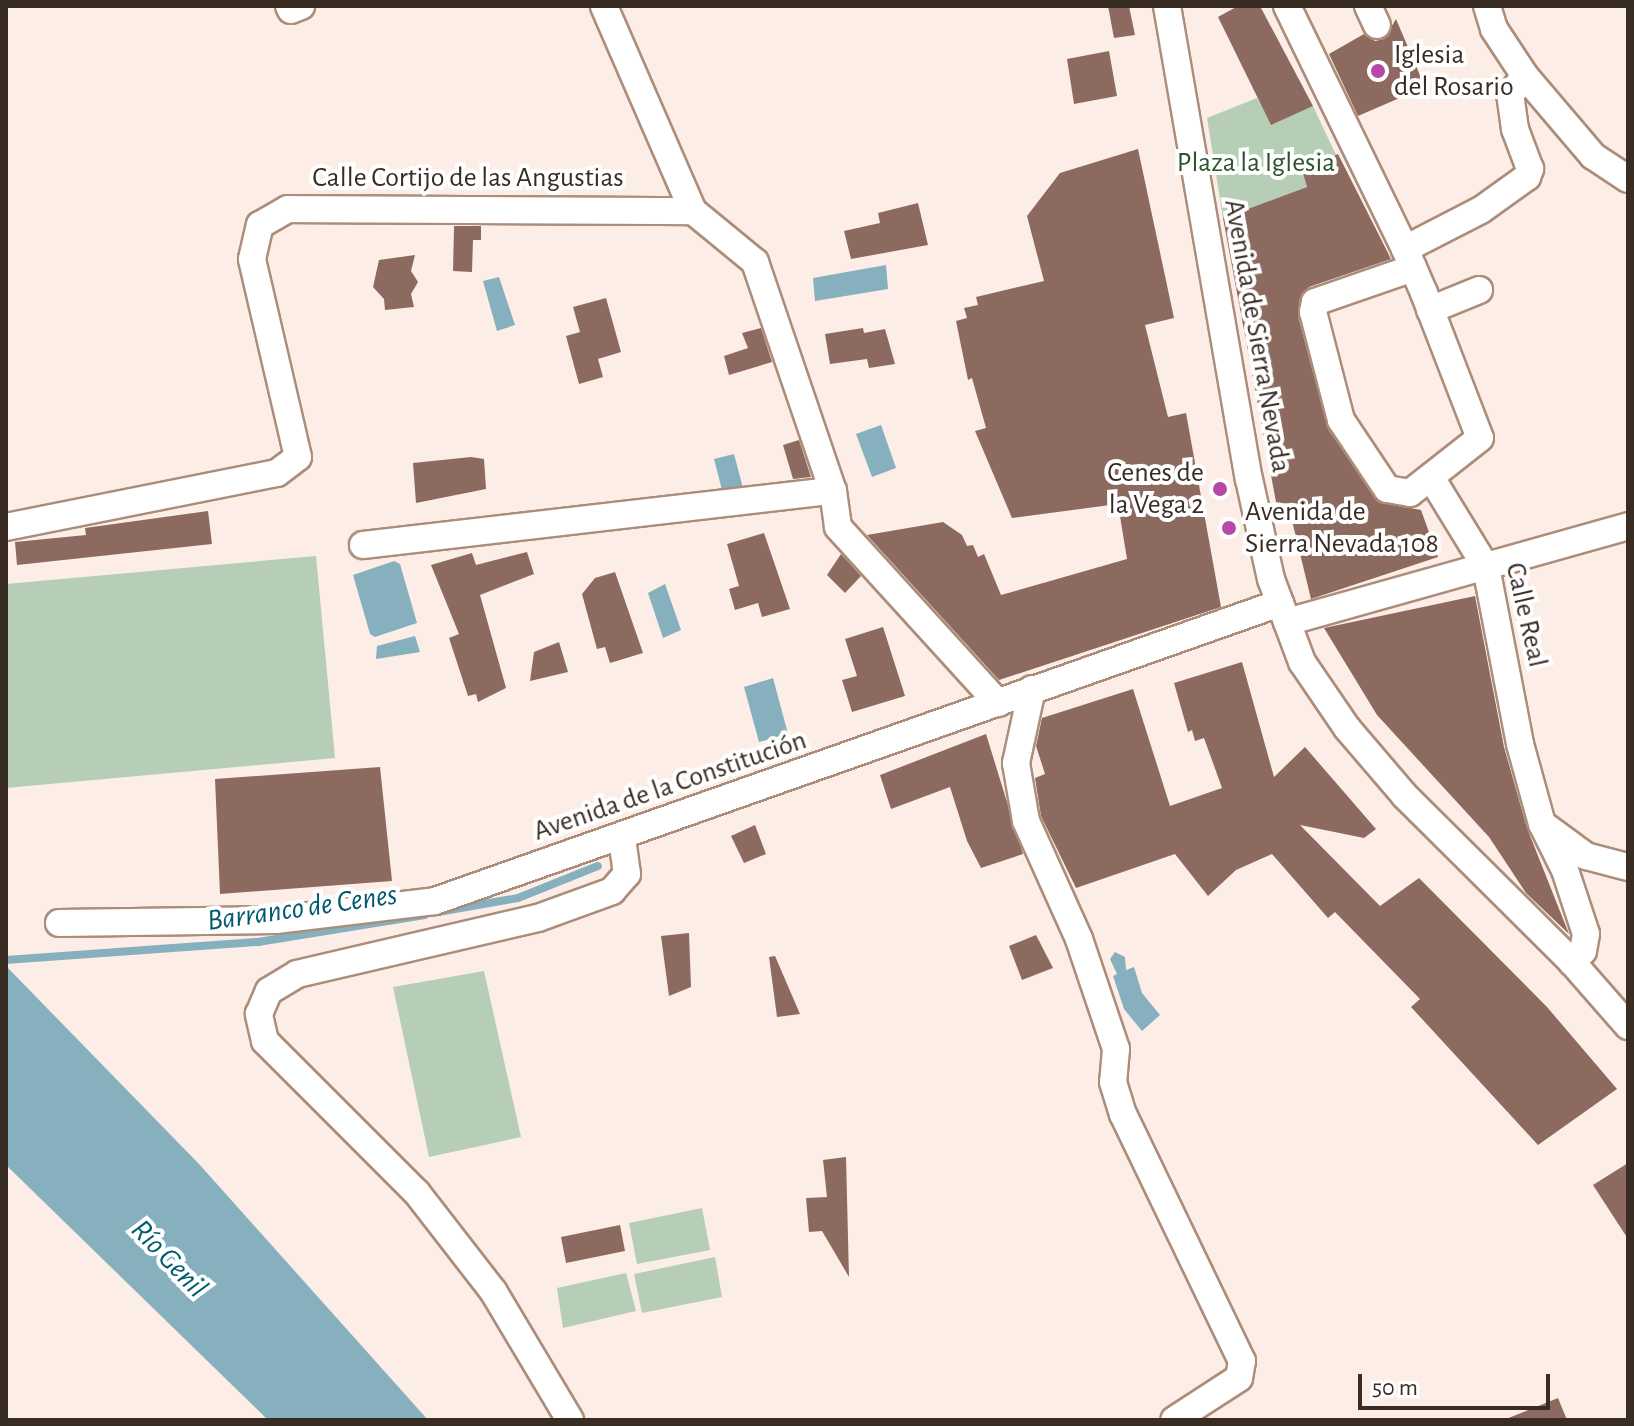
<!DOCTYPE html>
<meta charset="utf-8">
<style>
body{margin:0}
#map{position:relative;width:1634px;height:1426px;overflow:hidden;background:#fceee6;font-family:"Alegreya Sans",sans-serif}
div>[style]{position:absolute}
.green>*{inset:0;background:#b5ceb5}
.water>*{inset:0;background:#86b0be}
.stream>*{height:8px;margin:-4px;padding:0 4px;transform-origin:4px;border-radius:4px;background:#86b0be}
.building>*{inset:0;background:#8c6a60}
.roads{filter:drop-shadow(2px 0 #ab8d79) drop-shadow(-2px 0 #ab8d79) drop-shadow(0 2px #ab8d79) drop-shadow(0 -2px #ab8d79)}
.minor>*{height:26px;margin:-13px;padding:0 13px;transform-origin:13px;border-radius:13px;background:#fff}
.dots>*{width:22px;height:22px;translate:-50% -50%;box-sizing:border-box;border:4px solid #fff;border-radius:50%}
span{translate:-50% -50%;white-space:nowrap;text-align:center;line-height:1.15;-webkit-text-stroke:8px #fff;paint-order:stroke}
.poi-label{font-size:28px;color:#382c23}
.left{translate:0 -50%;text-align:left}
.right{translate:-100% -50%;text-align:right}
.park-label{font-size:28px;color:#2b542d}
.street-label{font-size:28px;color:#382c23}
.water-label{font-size:30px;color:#005a6f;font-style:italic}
.frame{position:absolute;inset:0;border:8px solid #382c23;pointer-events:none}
.scale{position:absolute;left:1358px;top:1374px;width:192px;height:36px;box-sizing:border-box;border:4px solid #382c23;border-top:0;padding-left:10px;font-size:24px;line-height:28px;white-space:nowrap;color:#382c23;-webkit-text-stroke:6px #fff;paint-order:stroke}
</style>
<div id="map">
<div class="green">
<i style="clip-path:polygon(1257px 98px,1272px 124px,1313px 106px,1336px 155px,1302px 170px,1307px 187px,1223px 218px,1207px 118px)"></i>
<i style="clip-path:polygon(316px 556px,335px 758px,6px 788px,6px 584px)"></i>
<i style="clip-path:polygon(484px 971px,521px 1137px,429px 1157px,393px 987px)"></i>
<i style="clip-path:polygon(702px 1208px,710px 1250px,637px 1264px,629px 1223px)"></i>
<i style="clip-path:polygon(715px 1257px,722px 1297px,642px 1313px,634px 1274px)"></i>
<i style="clip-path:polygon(626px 1273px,636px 1311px,563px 1328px,557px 1288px)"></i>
</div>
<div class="water">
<i style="clip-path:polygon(886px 265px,888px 289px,815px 301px,813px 278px)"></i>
<i style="clip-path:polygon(499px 277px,515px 325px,497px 331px,483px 281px)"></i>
<i style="clip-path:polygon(881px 425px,896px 468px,872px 477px,856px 434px)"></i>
<i style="clip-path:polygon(734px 454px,743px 488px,723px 494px,714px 459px)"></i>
<i style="clip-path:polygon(394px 561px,400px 564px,417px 623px,375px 637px,370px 634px,353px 575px)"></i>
<i style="clip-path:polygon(665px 584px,681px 630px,663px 638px,648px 593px)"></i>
<i style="clip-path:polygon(415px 636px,420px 652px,376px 659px,377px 646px)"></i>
<i style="clip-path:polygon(773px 678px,788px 734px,759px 742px,744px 687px)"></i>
<i style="clip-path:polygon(1115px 952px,1125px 957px,1126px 970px,1134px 967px,1142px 993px,1160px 1015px,1142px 1031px,1124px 1009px,1113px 976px,1117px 974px,1110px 959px)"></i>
<i style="clip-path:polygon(6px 966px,199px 1164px,428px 1420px,268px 1420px,6px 1165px)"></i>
</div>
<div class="stream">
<i style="left:438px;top:912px;width:81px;rotate:-9.9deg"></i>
<i style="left:518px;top:898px;width:86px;rotate:-21.8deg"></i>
<i style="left:6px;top:960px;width:253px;rotate:-4.1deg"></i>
<i style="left:258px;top:942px;width:169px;rotate:-9.2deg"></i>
</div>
<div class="building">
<i style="clip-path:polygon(1108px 6px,1129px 6px,1135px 35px,1114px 38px)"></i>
<i style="clip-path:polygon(1238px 6px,1260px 6px,1313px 106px,1271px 125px,1218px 17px)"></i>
<i style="clip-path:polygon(1396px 19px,1425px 87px,1358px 116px,1329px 54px,1364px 34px,1375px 41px,1384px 39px)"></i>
<i style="clip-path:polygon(1109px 51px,1117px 96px,1074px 104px,1067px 59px)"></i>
<i style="clip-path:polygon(1138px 149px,1174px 318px,1145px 325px,1168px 417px,1186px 413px,1221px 607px,999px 680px,867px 535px,943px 522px,962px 535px,967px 546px,973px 545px,978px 557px,984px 554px,1001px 595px,1127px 559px,1118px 504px,1012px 518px,975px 431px,986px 428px,972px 378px,968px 380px,956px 321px,967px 318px,964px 308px,978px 305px,976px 297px,1044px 281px,1027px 216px,1060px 173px)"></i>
<i style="clip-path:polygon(1338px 154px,1391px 259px,1309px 287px,1300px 298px,1298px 316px,1328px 429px,1378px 502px,1421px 510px,1438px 557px,1311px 599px,1288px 504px,1276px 502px,1223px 218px,1307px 187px,1302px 170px)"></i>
<i style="clip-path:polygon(918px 203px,928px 245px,851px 259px,844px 231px,880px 223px,878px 213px)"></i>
<i style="clip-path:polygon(454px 226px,481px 226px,481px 240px,473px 240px,472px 272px,453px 271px)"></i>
<i style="clip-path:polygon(415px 255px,411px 271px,418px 282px,411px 294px,414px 307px,385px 310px,384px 299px,373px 287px,379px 260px)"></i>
<i style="clip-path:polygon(606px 298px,621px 352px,598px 359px,603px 377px,579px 384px,566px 336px,580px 332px,573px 307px)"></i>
<i style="clip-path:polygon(761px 328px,772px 362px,729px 375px,724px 356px,748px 348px,742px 333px)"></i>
<i style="clip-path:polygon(863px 328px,864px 333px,885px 329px,895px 364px,869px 368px,867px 359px,830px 364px,825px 334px)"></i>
<i style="clip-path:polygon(799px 440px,811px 477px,793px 479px,783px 445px)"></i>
<i style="clip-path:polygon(471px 457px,484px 459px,486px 489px,416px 503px,413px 463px)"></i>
<i style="clip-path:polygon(208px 511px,212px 544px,17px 565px,15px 542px,86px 535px,85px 528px)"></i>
<i style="clip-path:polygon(764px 533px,790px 609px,762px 617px,758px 603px,735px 610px,729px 589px,739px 586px,727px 544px)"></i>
<i style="clip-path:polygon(527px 552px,534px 574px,480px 595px,506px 688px,478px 702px,476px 694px,468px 696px,449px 638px,459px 634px,431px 565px,472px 553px,476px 565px)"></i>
<i style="clip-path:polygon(841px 554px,861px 576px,845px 593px,827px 575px)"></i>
<i style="clip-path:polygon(615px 572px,643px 653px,610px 663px,605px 647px,597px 649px,582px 594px,595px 578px)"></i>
<i style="clip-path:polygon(1475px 596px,1504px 747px,1527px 828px,1569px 934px,1526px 893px,1489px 837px,1377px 715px,1324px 628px)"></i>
<i style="clip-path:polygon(883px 627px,905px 696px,852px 712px,842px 680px,857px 676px,845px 639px)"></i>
<i style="clip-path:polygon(559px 642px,568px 672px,530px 681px,534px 652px)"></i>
<i style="clip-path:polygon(1242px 662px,1274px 777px,1305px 747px,1376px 829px,1364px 838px,1300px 825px,1380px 906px,1419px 878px,1547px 1007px,1617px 1089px,1538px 1145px,1411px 1007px,1420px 999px,1335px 912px,1328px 918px,1272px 854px,1236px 870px,1208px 896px,1175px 854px,1076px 888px,1041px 816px,1035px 778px,1045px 774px,1036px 746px,1042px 718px,1133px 689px,1170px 806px,1222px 788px,1204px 738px,1195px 741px,1192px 730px,1188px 732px,1174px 683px)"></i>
<i style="clip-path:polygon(986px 734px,1023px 854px,981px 868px,967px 841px,950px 787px,891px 809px,880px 775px)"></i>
<i style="clip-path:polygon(380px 767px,392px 881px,220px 894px,215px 779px)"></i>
<i style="clip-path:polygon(755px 825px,766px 854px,744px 863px,731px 836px)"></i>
<i style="clip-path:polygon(689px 933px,691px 987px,669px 996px,661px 936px)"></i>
<i style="clip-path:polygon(1036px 935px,1053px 968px,1022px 980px,1009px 946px)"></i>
<i style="clip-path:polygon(775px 956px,800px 1014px,777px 1017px,769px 957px)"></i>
<i style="clip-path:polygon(846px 1157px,849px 1277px,822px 1231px,809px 1232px,806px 1198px,827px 1197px,823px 1160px)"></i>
<i style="clip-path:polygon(1628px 1163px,1628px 1239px,1593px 1185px)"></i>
<i style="clip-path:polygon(620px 1225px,625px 1251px,566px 1263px,561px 1237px)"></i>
<i style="clip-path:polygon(1558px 1398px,1567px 1420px,1506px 1420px,1506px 1419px)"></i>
</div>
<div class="roads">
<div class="minor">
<i style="left:289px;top:6px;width:4px;rotate:63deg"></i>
<i style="left:291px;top:10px;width:11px;rotate:-22deg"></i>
<i style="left:1167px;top:6px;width:480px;rotate:80.2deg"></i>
<i style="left:1249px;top:479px;width:102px;rotate:77.6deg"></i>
<i style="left:1271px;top:579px;width:89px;rotate:69.5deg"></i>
<i style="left:1302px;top:662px;width:80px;rotate:55.7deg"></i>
<i style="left:1347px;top:728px;width:89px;rotate:49.5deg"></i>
<i style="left:1405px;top:796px;width:235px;rotate:44.8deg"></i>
<i style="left:1572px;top:962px;width:85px;rotate:48.8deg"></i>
<i style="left:1287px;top:6px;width:270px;rotate:64.1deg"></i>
<i style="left:1405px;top:249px;width:48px;rotate:66.6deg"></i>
<i style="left:1424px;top:293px;width:155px;rotate:68.9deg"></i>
<i style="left:1480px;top:438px;width:89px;rotate:141.8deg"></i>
<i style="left:1410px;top:493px;width:23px;rotate:-170deg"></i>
<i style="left:1387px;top:489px;width:83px;rotate:-123.7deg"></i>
<i style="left:1341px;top:420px;width:112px;rotate:-104.5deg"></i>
<i style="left:1313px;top:312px;width:10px;rotate:-79deg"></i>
<i style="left:1315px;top:302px;width:104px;rotate:-19.1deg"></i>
<i style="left:1368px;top:6px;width:21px;rotate:65deg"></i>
<i style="left:1487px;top:6px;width:24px;rotate:73deg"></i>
<i style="left:1494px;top:29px;width:56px;rotate:56.6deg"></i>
<i style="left:1525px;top:76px;width:105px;rotate:49.6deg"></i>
<i style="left:1593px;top:156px;width:42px;rotate:33.3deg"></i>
<i style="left:693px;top:211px;width:80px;rotate:39.4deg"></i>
<i style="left:755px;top:262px;width:242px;rotate:71.2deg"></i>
<i style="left:833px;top:491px;width:36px;rotate:82deg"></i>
<i style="left:838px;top:527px;width:238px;rotate:47.7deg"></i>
<i style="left:1405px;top:249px;width:85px;rotate:-27.2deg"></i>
<i style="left:1481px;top:210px;width:57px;rotate:-35.7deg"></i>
<i style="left:1527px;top:177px;width:9px;rotate:-69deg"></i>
<i style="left:1530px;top:169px;width:43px;rotate:-110.6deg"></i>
<i style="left:1515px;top:129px;width:34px;rotate:-98deg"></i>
<i style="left:1510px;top:95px;width:24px;rotate:-52deg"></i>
<i style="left:1430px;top:310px;width:53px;rotate:-22.2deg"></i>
<i style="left:1432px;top:479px;width:103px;rotate:58.5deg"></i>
<i style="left:1486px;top:567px;width:180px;rotate:79.1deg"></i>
<i style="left:1520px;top:744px;width:83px;rotate:74.6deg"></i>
<i style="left:1542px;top:824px;width:51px;rotate:63.4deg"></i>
<i style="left:1565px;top:870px;width:67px;rotate:71.8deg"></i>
<i style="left:1586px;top:934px;width:17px;rotate:100deg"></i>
<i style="left:1583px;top:951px;width:16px;rotate:135deg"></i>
<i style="left:6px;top:527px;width:276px;rotate:-11.3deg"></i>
<i style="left:277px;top:473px;width:26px;rotate:-37deg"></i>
<i style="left:298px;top:457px;width:203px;rotate:-103.1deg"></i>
<i style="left:252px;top:259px;width:35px;rotate:-77deg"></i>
<i style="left:260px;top:225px;width:32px;rotate:-30deg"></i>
<i style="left:288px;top:209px;width:405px;rotate:0.3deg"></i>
<i style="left:693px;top:211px;width:223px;rotate:-113.5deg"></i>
<i style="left:363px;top:545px;width:473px;rotate:-6.6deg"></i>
<i style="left:1287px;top:622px;width:354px;rotate:-15.7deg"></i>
<i style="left:1032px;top:689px;width:76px;rotate:102.2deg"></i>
<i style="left:1016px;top:763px;width:59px;rotate:80.2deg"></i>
<i style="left:1026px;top:821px;width:129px;rotate:65.8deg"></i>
<i style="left:1079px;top:939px;width:116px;rotate:71.4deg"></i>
<i style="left:1116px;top:1049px;width:33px;rotate:95deg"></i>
<i style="left:1113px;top:1082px;width:34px;rotate:73deg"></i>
<i style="left:1123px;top:1114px;width:274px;rotate:64.3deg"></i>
<i style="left:1242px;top:1361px;width:17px;rotate:100deg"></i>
<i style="left:1239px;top:1378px;width:77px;rotate:147.1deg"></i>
<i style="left:1545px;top:826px;width:51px;rotate:36.2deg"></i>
<i style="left:1586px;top:856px;width:43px;rotate:14.7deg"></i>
<i style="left:59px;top:923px;width:217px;rotate:-0.8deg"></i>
<i style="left:276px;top:920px;width:160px;rotate:-6.8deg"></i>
<i style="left:435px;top:901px;width:896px;rotate:-19.43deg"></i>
<i style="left:570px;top:1420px;width:150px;rotate:-120.8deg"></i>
<i style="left:493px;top:1291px;width:124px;rotate:-127.8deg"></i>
<i style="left:417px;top:1193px;width:215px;rotate:-135deg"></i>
<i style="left:265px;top:1041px;width:28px;rotate:-103deg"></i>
<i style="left:259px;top:1014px;width:25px;rotate:-67deg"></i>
<i style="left:269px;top:991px;width:33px;rotate:-31deg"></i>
<i style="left:297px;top:974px;width:247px;rotate:-13.1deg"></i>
<i style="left:538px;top:918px;width:79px;rotate:-20deg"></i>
<i style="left:612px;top:891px;width:23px;rotate:-49deg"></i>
<i style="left:627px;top:874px;width:35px;rotate:-98deg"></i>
</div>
</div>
<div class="dots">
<i style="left:1378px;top:71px;background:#b649a8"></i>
<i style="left:1220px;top:489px;background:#b649a8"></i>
<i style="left:1229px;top:528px;background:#b649a8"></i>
</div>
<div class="poi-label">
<span class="left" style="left:1394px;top:71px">Iglesia<br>del Rosario</span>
<span class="right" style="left:1204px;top:489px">Cenes de<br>la Vega 2</span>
<span class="left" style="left:1245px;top:528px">Avenida de<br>Sierra Nevada 108</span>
</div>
<div class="park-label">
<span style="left:1256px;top:163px">Plaza la Iglesia</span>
</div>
<div class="street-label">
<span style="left:468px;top:178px">Calle Cortijo de las Angustias</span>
<span style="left:1257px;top:336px;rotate:80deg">Avenida de Sierra Nevada</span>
<span style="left:1526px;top:615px;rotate:77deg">Calle Real</span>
<span style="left:670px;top:786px;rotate:-19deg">Avenida de la Constitución</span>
</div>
<div class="water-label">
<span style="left:302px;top:908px;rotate:-8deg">Barranco de Cenes</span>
<span style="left:169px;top:1259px;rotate:46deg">Río Genil</span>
</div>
<div class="frame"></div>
<div class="scale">50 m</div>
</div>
